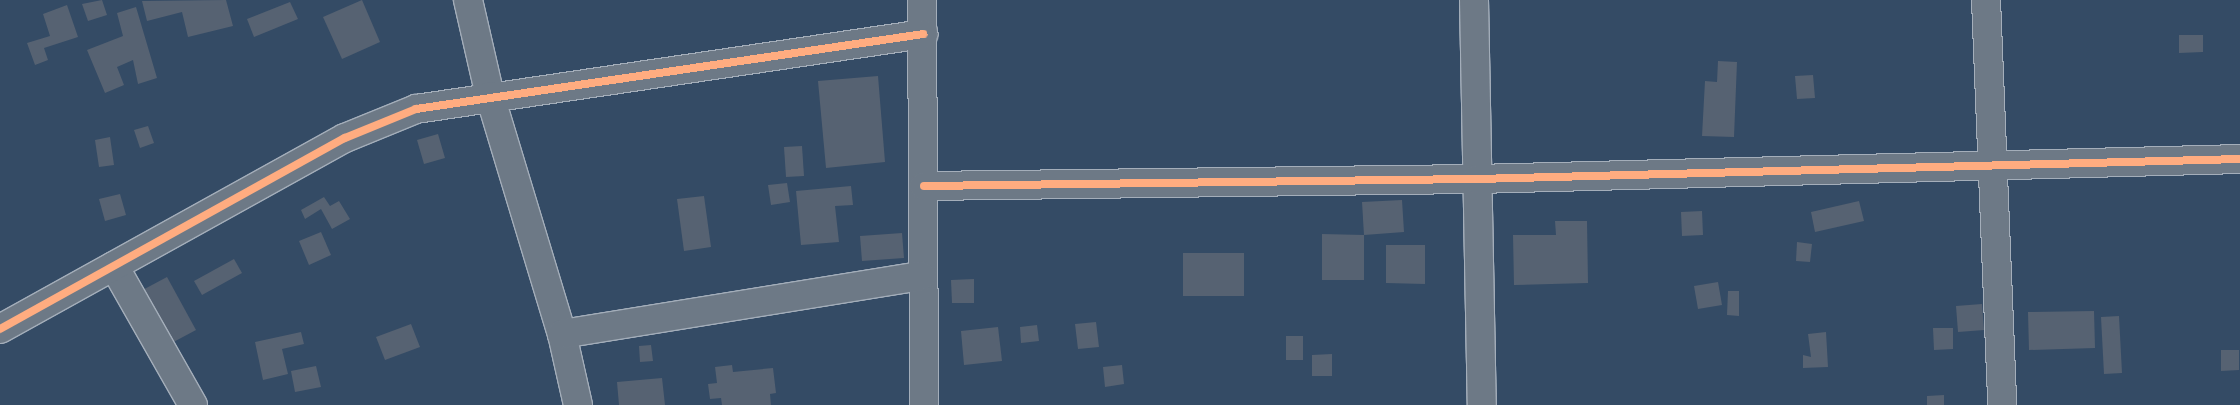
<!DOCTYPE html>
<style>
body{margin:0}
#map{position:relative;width:2240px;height:405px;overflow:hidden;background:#344b65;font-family:"Playpen Sans",sans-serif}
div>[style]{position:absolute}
.building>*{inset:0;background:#566272}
.roads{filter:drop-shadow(1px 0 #a4aeba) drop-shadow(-1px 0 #a4aeba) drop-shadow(0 1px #a4aeba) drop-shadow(0 -1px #a4aeba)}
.minor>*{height:28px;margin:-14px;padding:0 14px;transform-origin:14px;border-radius:14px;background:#6d7986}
.cycleway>*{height:8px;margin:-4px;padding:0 4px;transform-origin:4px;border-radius:4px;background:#ffac80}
span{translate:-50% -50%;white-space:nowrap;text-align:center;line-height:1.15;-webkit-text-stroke:4.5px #1f4a7a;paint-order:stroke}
</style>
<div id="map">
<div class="building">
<i style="clip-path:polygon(102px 0,107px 15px,88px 21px,82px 4px)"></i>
<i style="clip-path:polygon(226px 0,233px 26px,188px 37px,182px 12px,147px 21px,142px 1px)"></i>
<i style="clip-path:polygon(362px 0,380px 42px,342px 59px,323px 17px)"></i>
<i style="clip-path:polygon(290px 2px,298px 19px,254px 37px,247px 19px)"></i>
<i style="clip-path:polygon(67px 5px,78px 37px,44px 48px,48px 60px,35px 65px,27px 43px,50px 36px,43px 14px)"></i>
<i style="clip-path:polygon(136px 7px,157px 78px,138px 84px,133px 60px,117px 67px,124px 85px,105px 93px,87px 50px,123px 36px,117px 13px)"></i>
<i style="clip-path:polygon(2179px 35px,2203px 35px,2203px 52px,2179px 53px)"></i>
<i style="clip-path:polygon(1718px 61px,1737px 62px,1734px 137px,1702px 136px,1705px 81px,1717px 82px)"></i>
<i style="clip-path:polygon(1813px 75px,1815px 98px,1797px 99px,1795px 76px)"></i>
<i style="clip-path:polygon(878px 76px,885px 162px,826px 168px,818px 81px)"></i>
<i style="clip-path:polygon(148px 126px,154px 143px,140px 148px,134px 130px)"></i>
<i style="clip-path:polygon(438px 134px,445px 158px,424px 164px,417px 140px)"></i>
<i style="clip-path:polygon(110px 137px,114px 165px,99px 167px,95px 140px)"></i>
<i style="clip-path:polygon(802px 146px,804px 176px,786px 177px,784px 147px)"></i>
<i style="clip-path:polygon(787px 183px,790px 202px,771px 205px,768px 185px)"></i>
<i style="clip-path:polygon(851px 186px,853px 205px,835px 206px,839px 242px,801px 245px,796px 191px)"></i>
<i style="clip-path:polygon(120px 194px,126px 215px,105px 221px,99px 199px)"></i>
<i style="clip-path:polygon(704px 196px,711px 247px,684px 251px,677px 199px)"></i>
<i style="clip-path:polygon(324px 197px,330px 206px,339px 201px,350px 219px,332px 229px,321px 209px,305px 219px,301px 210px)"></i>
<i style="clip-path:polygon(1402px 200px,1404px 232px,1364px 235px,1362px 202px)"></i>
<i style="clip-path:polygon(1859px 201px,1864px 221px,1815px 232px,1811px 212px)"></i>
<i style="clip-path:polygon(1702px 211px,1703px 235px,1682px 236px,1681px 212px)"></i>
<i style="clip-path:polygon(1555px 221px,1587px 221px,1588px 283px,1514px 285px,1513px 235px,1556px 235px)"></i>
<i style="clip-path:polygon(321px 232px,331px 255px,309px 265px,299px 241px)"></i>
<i style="clip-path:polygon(902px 233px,904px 258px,862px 261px,860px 236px)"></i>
<i style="clip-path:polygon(1322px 234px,1364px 235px,1364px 280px,1322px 280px)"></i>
<i style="clip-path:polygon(1797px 242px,1812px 244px,1810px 262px,1796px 261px)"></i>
<i style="clip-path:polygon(1386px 245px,1425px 245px,1425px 284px,1386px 283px)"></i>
<i style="clip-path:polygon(1183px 253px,1244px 253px,1244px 296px,1183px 296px)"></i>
<i style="clip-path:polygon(234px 259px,242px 273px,202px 295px,194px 281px)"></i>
<i style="clip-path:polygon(167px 277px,196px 330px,166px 346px,137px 293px)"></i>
<i style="clip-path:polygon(974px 279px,974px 303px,952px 303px,951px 280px)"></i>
<i style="clip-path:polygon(1718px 282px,1722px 305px,1698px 309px,1694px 286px)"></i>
<i style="clip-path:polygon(1728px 291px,1739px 291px,1739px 316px,1727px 315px)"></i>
<i style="clip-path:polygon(1982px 304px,1984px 330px,1958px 332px,1956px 306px)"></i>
<i style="clip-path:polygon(2094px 311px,2095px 348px,2029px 350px,2028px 312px)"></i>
<i style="clip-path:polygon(2119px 316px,2122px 373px,2104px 374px,2101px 317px)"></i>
<i style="clip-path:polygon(1096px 322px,1099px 347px,1078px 349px,1075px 324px)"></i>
<i style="clip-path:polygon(411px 324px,420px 347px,385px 360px,376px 337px)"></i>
<i style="clip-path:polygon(1037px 325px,1039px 341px,1021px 343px,1020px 327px)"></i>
<i style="clip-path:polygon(998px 327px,1002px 361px,964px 365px,961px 331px)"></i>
<i style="clip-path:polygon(1933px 328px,1953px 328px,1953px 349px,1934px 350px)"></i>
<i style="clip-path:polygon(301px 332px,304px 344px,282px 349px,288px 374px,263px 380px,255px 342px)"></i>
<i style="clip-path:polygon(1826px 332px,1828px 367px,1803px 368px,1803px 355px,1811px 357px,1808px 334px)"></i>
<i style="clip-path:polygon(1286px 336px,1303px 336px,1303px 360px,1286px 360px)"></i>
<i style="clip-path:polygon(651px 345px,653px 361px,640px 362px,639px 346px)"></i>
<i style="clip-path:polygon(2221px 350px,2239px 350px,2239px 370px,2221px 371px)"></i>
<i style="clip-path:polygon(1332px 354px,1332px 376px,1312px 376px,1312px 355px)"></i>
<i style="clip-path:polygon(732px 365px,733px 372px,773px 368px,776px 393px,770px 394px,771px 405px,722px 405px,721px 398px,710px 399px,708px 384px,717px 383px,715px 367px)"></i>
<i style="clip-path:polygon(1122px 365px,1124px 384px,1105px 387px,1103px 367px)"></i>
<i style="clip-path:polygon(316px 366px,321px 387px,295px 392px,291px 371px)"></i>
<i style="clip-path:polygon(662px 378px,665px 405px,619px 405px,617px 382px)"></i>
<i style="clip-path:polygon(1944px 395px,1944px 405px,1927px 405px,1927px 396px)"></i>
</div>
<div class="roads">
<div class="minor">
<i style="left:468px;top:0;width:98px;rotate:77.1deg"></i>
<i style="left:490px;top:96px;width:249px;rotate:73.2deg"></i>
<i style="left:562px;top:334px;width:73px;rotate:77.3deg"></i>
<i style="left:922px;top:0;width:405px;rotate:89.7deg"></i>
<i style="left:1474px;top:0;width:405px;rotate:88.9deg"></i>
<i style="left:1986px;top:0;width:405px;rotate:87.7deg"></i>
<i style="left:924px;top:186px;width:553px;rotate:-0.73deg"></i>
<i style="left:1477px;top:179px;width:763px;rotate:-1.5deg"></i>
<i style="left:114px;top:266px;width:160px;rotate:60.4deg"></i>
<i style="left:0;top:329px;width:394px;rotate:-29deg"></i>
<i style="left:345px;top:138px;width:77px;rotate:-22.2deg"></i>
<i style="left:416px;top:109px;width:513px;rotate:-8.41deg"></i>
<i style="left:562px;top:334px;width:364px;rotate:-9.2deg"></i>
</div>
</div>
<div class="cycleway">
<i style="left:924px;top:186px;width:553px;rotate:-0.73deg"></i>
<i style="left:1477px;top:179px;width:763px;rotate:-1.5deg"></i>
<i style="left:0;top:329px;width:394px;rotate:-29deg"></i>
<i style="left:345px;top:138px;width:77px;rotate:-22.2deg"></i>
<i style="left:416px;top:109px;width:513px;rotate:-8.41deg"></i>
</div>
</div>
